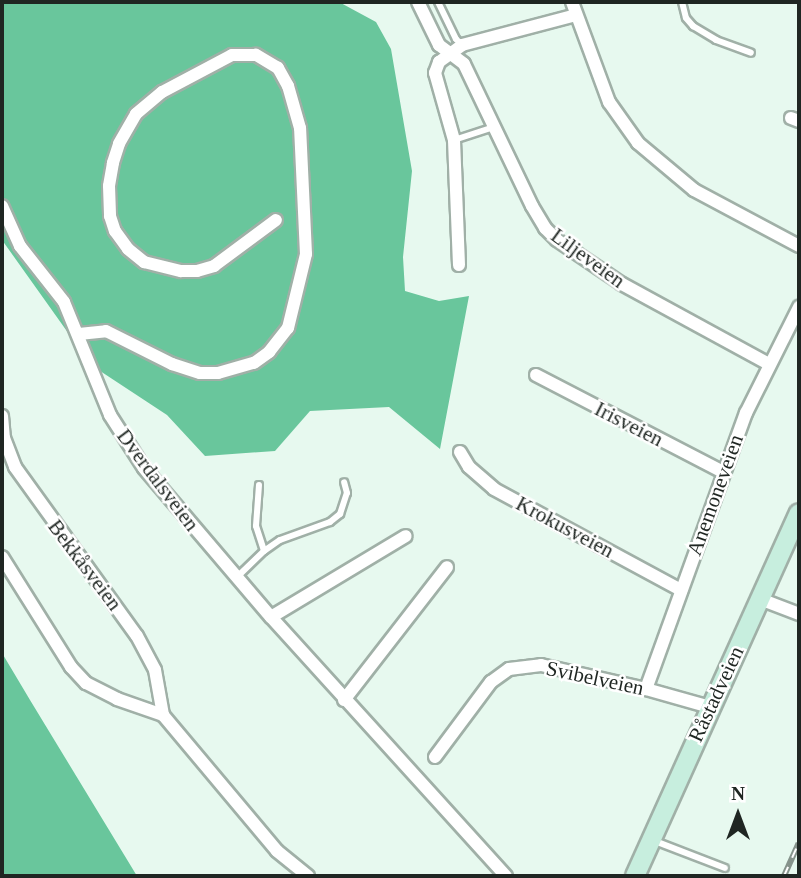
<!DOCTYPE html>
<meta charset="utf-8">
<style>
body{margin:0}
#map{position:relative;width:801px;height:878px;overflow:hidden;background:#e7f9ef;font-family:Georgia,serif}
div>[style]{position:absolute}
.forest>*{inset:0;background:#69c69c}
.roads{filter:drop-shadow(2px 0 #a0b0a7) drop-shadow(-2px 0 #a0b0a7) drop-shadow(0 2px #a0b0a7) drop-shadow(0 -2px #a0b0a7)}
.lane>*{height:6px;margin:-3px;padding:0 3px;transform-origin:3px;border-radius:3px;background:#fff}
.street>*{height:12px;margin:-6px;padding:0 6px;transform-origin:6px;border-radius:6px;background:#fff}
.secondary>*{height:18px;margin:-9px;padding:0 9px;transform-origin:9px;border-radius:9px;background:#c7eede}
.rail>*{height:6px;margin-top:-3px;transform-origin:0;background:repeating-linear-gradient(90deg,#fff 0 10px,#86938b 0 20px);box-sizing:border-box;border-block:2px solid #86938b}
span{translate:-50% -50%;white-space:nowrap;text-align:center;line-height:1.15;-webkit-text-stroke:5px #fff;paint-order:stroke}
.street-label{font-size:21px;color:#1f2622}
.frame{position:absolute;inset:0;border:4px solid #1f2622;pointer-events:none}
.north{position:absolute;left:703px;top:780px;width:70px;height:70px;-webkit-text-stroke:5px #fff;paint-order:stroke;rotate:0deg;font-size:19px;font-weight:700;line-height:28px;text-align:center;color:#1f2622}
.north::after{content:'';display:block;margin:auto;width:24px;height:32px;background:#1f2622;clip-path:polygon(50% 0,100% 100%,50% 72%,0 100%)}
</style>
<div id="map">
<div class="forest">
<i style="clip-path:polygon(2px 2px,339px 2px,376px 22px,391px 49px,412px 171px,403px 257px,405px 291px,439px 301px,469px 296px,440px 449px,389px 407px,310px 411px,275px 451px,205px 456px,167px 415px,91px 365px,2px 240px)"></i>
<i style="clip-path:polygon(2px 653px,30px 700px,137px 876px,2px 876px)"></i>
</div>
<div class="roads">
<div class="lane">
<i style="left:438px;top:2px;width:41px;rotate:64.1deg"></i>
<i style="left:456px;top:39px;width:8px;rotate:45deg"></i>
<i style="left:682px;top:2px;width:16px;rotate:76deg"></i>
<i style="left:686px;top:18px;width:11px;rotate:49deg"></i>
<i style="left:693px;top:26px;width:27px;rotate:31deg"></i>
<i style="left:716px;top:40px;width:37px;rotate:20deg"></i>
<i style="left:454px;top:140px;width:42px;rotate:-18deg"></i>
<i style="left:259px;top:485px;width:41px;rotate:94.2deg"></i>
<i style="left:256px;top:526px;width:26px;rotate:72deg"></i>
<i style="left:236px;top:578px;width:39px;rotate:-44deg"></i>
<i style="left:264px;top:551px;width:19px;rotate:-35deg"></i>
<i style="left:280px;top:540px;width:53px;rotate:-19.8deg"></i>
<i style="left:330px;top:522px;width:13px;rotate:-39deg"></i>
<i style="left:340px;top:514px;width:22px;rotate:-72deg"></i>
<i style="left:347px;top:493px;width:11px;rotate:-105deg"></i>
<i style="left:652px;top:840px;width:78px;rotate:21deg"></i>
</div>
<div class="street">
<i style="left:418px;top:2px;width:48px;rotate:64deg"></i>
<i style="left:439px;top:45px;width:31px;rotate:37deg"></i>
<i style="left:464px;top:64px;width:157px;rotate:64.4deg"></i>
<i style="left:532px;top:206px;width:26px;rotate:59deg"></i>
<i style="left:545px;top:228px;width:17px;rotate:45deg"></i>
<i style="left:557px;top:240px;width:78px;rotate:34.1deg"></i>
<i style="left:622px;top:284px;width:167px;rotate:28.6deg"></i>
<i style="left:572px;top:2px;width:107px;rotate:69.7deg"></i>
<i style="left:609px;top:102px;width:50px;rotate:54.7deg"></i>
<i style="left:638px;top:143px;width:73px;rotate:40deg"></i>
<i style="left:694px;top:190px;width:119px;rotate:28.1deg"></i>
<i style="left:791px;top:118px;width:9px;rotate:21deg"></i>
<i style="left:2px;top:206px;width:44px;rotate:65.8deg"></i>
<i style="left:20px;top:246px;width:71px;rotate:51.8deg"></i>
<i style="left:64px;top:302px;width:122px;rotate:67.8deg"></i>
<i style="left:110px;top:415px;width:63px;rotate:57.3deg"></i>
<i style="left:144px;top:468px;width:196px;rotate:49.6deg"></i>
<i style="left:271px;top:617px;width:350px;rotate:47.8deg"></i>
<i style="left:459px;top:265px;width:125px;rotate:-92.3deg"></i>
<i style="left:454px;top:140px;width:70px;rotate:-105.8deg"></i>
<i style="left:435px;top:73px;width:12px;rotate:-70deg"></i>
<i style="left:439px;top:62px;width:29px;rotate:-36deg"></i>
<i style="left:462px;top:45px;width:118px;rotate:-14.7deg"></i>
<i style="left:79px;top:334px;width:27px;rotate:-6deg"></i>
<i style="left:106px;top:331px;width:74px;rotate:26.6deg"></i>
<i style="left:172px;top:364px;width:29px;rotate:18deg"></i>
<i style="left:200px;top:373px;width:18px"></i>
<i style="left:218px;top:373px;width:37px;rotate:-16deg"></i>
<i style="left:254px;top:363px;width:19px;rotate:-36deg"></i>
<i style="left:269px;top:352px;width:31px;rotate:-52deg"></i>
<i style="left:288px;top:328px;width:76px;rotate:-76.3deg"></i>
<i style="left:306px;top:254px;width:126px;rotate:-92.7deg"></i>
<i style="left:300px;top:128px;width:44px;rotate:-105.9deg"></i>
<i style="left:288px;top:86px;width:21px;rotate:-119deg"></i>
<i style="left:278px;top:68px;width:26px;rotate:-149deg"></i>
<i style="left:256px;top:55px;width:24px;rotate:180deg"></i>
<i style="left:232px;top:55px;width:79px;rotate:152.1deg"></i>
<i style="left:162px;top:92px;width:34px;rotate:140deg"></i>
<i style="left:136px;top:114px;width:34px;rotate:120deg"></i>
<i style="left:119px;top:144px;width:20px;rotate:108deg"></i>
<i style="left:113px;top:163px;width:23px;rotate:100deg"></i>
<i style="left:109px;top:186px;width:30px;rotate:88deg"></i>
<i style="left:110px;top:216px;width:16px;rotate:72deg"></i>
<i style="left:115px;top:231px;width:22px;rotate:54deg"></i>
<i style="left:128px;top:249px;width:21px;rotate:39deg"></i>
<i style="left:144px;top:262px;width:38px;rotate:14deg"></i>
<i style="left:181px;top:271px;width:16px"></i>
<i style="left:197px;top:271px;width:18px;rotate:-16deg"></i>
<i style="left:214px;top:266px;width:77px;rotate:-36.6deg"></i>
<i style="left:536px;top:375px;width:211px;rotate:27.4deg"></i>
<i style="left:2px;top:416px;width:22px;rotate:85deg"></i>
<i style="left:4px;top:438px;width:31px;rotate:69deg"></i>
<i style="left:15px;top:467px;width:208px;rotate:54.2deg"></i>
<i style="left:137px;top:636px;width:38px;rotate:62deg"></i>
<i style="left:155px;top:670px;width:46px;rotate:79.9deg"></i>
<i style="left:460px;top:452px;width:17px;rotate:59deg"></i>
<i style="left:469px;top:467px;width:33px;rotate:41deg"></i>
<i style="left:494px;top:489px;width:213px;rotate:28.4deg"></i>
<i style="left:2px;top:557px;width:130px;rotate:57.9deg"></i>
<i style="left:71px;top:667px;width:22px;rotate:47deg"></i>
<i style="left:86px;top:683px;width:35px;rotate:27deg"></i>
<i style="left:117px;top:699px;width:49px;rotate:19.2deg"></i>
<i style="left:163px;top:715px;width:177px;rotate:50deg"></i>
<i style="left:277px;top:851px;width:40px;rotate:39deg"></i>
<i style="left:760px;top:599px;width:42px;rotate:21deg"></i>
<i style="left:271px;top:617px;width:157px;rotate:-31deg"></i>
<i style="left:646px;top:689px;width:294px;rotate:-70.1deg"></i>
<i style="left:746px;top:413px;width:119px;rotate:-63.4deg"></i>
<i style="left:344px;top:700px;width:168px;rotate:-52.2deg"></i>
<i style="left:435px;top:757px;width:94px;rotate:-53.3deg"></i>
<i style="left:491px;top:682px;width:22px;rotate:-36deg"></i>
<i style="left:509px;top:669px;width:32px;rotate:-7deg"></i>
<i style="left:541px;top:665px;width:108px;rotate:12.9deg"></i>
<i style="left:646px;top:689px;width:66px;rotate:15.7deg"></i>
</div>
<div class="secondary">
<i style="left:635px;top:876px;width:398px;rotate:-65.7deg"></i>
</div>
</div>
<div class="rail">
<i style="left:784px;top:876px;width:36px;rotate:-66deg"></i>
</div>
<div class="street-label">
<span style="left:588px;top:258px;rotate:36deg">Liljeveien</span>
<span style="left:629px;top:424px;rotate:27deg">Irisveien</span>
<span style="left:158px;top:480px;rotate:53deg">Dverdalsveien</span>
<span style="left:715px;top:495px;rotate:-70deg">Anemoneveien</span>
<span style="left:565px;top:527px;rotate:28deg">Krokusveien</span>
<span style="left:85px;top:565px;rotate:53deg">Bekkåsveien</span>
<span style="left:595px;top:678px;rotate:12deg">Svibelveien</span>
<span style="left:716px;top:694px;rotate:-65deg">Råstadveien</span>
</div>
<div class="frame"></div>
<div class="north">N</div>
</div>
